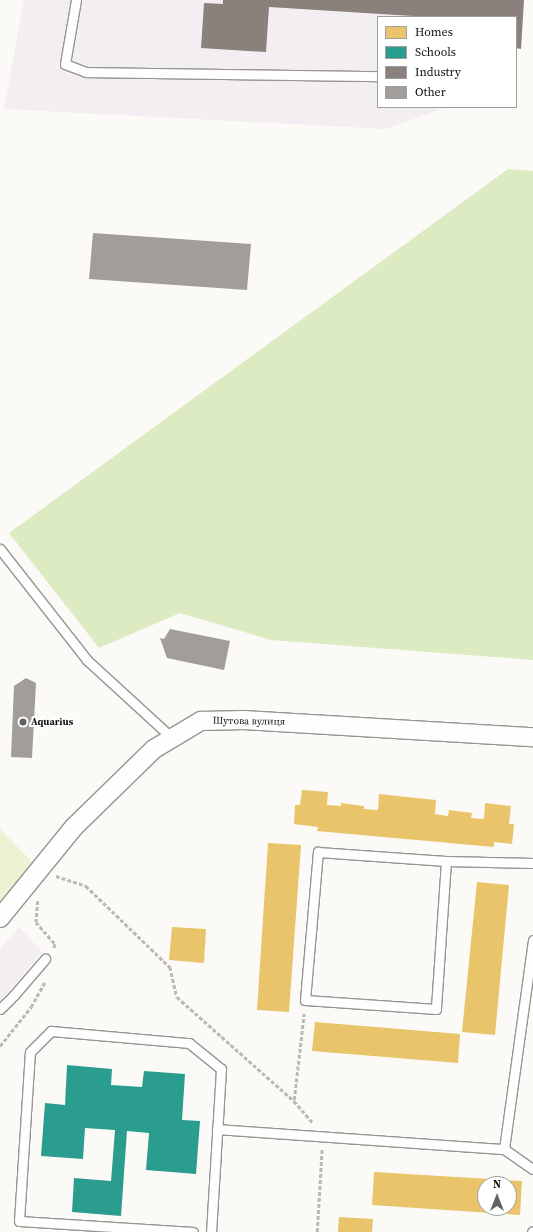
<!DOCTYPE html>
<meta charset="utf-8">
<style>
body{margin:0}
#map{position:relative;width:533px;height:1232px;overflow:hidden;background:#fcfaf6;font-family:"Source Serif 4",serif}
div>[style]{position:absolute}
.industrial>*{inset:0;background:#f3eef2}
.green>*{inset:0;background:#ebf3d4}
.forest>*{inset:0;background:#ddebc2}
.homes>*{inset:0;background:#e9c46a}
.schools>*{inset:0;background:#2a9d8f}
.industry>*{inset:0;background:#8a817c}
.building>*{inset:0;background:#a09d9b}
.path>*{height:2.5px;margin-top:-1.25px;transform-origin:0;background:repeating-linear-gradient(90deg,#b9b9b8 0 4px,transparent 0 6px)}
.roads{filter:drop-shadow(1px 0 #969594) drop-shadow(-1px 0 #969594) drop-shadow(0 1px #969594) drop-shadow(0 -1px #969594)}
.lane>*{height:9px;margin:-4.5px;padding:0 4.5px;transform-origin:4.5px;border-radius:4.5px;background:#fffefe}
.street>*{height:18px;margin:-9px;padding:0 9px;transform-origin:9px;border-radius:9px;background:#fffefe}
.dots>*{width:11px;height:11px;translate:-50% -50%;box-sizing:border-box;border:2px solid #fff;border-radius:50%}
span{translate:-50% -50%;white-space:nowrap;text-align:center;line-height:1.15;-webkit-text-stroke:4px #fff;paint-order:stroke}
.street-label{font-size:10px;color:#101010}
.poi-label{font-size:10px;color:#101010;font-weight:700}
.left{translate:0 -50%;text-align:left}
.legend{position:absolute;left:377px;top:16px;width:140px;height:92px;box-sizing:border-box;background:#fff;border:1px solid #9f9f9f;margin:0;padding:5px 7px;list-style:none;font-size:12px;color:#101010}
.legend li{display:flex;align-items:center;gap:8px;height:20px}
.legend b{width:20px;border:1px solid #9f9f9f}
.north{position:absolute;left:477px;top:1176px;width:40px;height:40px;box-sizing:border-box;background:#fff;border:1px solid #9f9f9f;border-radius:50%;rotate:0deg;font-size:11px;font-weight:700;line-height:16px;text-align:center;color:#101010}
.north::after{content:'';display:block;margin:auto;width:14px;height:18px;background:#636260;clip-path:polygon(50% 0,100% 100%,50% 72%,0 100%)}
</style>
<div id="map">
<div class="industrial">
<i style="clip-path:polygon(24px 0,524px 0,521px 49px,516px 48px,516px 17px,378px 17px,378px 107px,448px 107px,385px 129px,4px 109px)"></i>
<i style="clip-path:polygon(19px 927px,42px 952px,0 1001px,0 948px)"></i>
</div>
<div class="green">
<i style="clip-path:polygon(0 829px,40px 870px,0 918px)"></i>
</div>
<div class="forest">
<i style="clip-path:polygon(508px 169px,533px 171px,533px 660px,271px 640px,180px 613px,99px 648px,9px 533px)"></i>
</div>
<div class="homes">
<i style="clip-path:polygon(302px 790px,328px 792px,327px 805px,341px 806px,341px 803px,364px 806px,364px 809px,378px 810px,379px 794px,436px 800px,435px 814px,448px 816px,449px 810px,472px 813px,471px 818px,484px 819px,485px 803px,511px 806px,509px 824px,514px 824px,512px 844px,494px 842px,494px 847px,317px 831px,318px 827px,294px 824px,295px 805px,300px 805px)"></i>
<i style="clip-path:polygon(268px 843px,301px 845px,289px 1012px,257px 1010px)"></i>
<i style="clip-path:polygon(477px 882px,509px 885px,495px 1035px,462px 1032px)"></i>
<i style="clip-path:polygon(172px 927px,206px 929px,204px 963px,169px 960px)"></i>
<i style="clip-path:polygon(315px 1022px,460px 1034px,458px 1063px,312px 1051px)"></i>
<i style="clip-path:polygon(evenodd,374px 1172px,522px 1181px,520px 1215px,372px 1205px,374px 1172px,485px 1184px,509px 1184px,509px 1208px,485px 1208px,485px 1184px)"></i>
<i style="clip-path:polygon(339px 1217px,373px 1219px,372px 1232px,338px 1232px)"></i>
</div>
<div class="schools">
<i style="clip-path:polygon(67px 1065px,112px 1069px,111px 1085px,142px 1087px,144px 1071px,185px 1074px,182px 1120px,200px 1121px,196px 1174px,146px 1170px,149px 1133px,127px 1131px,121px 1216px,72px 1212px,74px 1178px,111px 1181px,115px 1130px,85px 1128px,83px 1159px,41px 1156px,45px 1103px,65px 1105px)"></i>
</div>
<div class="industry">
<i style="clip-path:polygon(223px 0,524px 0,521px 49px,516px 48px,516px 17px,429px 17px,269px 7px,266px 52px,201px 48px,204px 3px,223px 4px)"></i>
</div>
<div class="building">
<i style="clip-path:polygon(93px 233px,251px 244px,247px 290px,89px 279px)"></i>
<i style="clip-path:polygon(170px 629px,230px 641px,224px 670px,167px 658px,160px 638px,164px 639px)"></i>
<i style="clip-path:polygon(26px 678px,36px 683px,32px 758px,11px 757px,14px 686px)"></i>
</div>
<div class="path">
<i style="left:56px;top:876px;width:32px;rotate:18deg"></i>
<i style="left:86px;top:886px;width:117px;rotate:44deg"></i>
<i style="left:170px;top:967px;width:31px;rotate:77deg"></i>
<i style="left:177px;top:997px;width:157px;rotate:41.6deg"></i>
<i style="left:294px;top:1101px;width:28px;rotate:49deg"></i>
<i style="left:38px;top:901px;width:21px;rotate:95deg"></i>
<i style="left:36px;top:922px;width:29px;rotate:49deg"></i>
<i style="left:55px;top:944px;width:5px;rotate:101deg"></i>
<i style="left:0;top:1046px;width:50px;rotate:-51.5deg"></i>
<i style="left:31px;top:1007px;width:29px;rotate:-61deg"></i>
<i style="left:294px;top:1100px;width:87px;rotate:-83.4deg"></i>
<i style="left:317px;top:1232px;width:83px;rotate:-86.6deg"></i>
</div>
<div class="roads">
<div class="lane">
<i style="left:76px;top:0;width:65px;rotate:99.8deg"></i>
<i style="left:65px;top:64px;width:22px;rotate:21deg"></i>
<i style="left:86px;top:72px;width:292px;rotate:0.8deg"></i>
<i style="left:0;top:549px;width:141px;rotate:51.9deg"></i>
<i style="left:87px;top:660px;width:115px;rotate:42.5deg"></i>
<i style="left:446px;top:861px;width:148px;rotate:93.9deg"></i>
<i style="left:436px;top:1009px;width:131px;rotate:-176.1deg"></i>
<i style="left:305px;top:1000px;width:149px;rotate:-85deg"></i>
<i style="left:318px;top:852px;width:128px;rotate:4deg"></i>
<i style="left:446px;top:861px;width:87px;rotate:1.3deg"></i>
<i style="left:533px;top:940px;width:211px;rotate:97.9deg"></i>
<i style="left:504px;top:1149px;width:35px;rotate:35deg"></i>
<i style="left:0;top:1009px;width:20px;rotate:-45deg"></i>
<i style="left:14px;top:995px;width:48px;rotate:-49.3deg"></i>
<i style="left:217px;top:1129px;width:288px;rotate:4deg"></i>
<i style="left:193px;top:1232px;width:174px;rotate:-176.4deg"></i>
<i style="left:19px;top:1221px;width:169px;rotate:-86.3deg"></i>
<i style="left:30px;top:1052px;width:30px;rotate:-45deg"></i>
<i style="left:51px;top:1031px;width:139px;rotate:5deg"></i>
<i style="left:189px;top:1043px;width:41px;rotate:39.1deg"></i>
<i style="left:221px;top:1069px;width:163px;rotate:93.5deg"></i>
<i style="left:532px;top:1232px;width:1px;rotate:-45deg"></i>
</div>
<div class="street">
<i style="left:0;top:918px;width:117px;rotate:-50.9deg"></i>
<i style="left:74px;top:827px;width:112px;rotate:-44.3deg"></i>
<i style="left:154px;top:749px;width:55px;rotate:-30.8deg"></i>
<i style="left:201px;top:721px;width:43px;rotate:-1.3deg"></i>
<i style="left:244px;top:720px;width:289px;rotate:3.4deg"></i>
</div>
</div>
<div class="dots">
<i style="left:23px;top:722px;background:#636260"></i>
</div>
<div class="street-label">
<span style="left:249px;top:721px;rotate:1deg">Шутова вулиця</span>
</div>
<div class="poi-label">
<span class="left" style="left:31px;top:722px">Aquarius</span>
</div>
<ul class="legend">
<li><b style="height:11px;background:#e9c46a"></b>Homes</li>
<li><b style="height:11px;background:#2a9d8f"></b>Schools</li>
<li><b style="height:11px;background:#8a817c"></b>Industry</li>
<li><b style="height:11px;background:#a09d9b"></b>Other</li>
</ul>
<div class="north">N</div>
</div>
